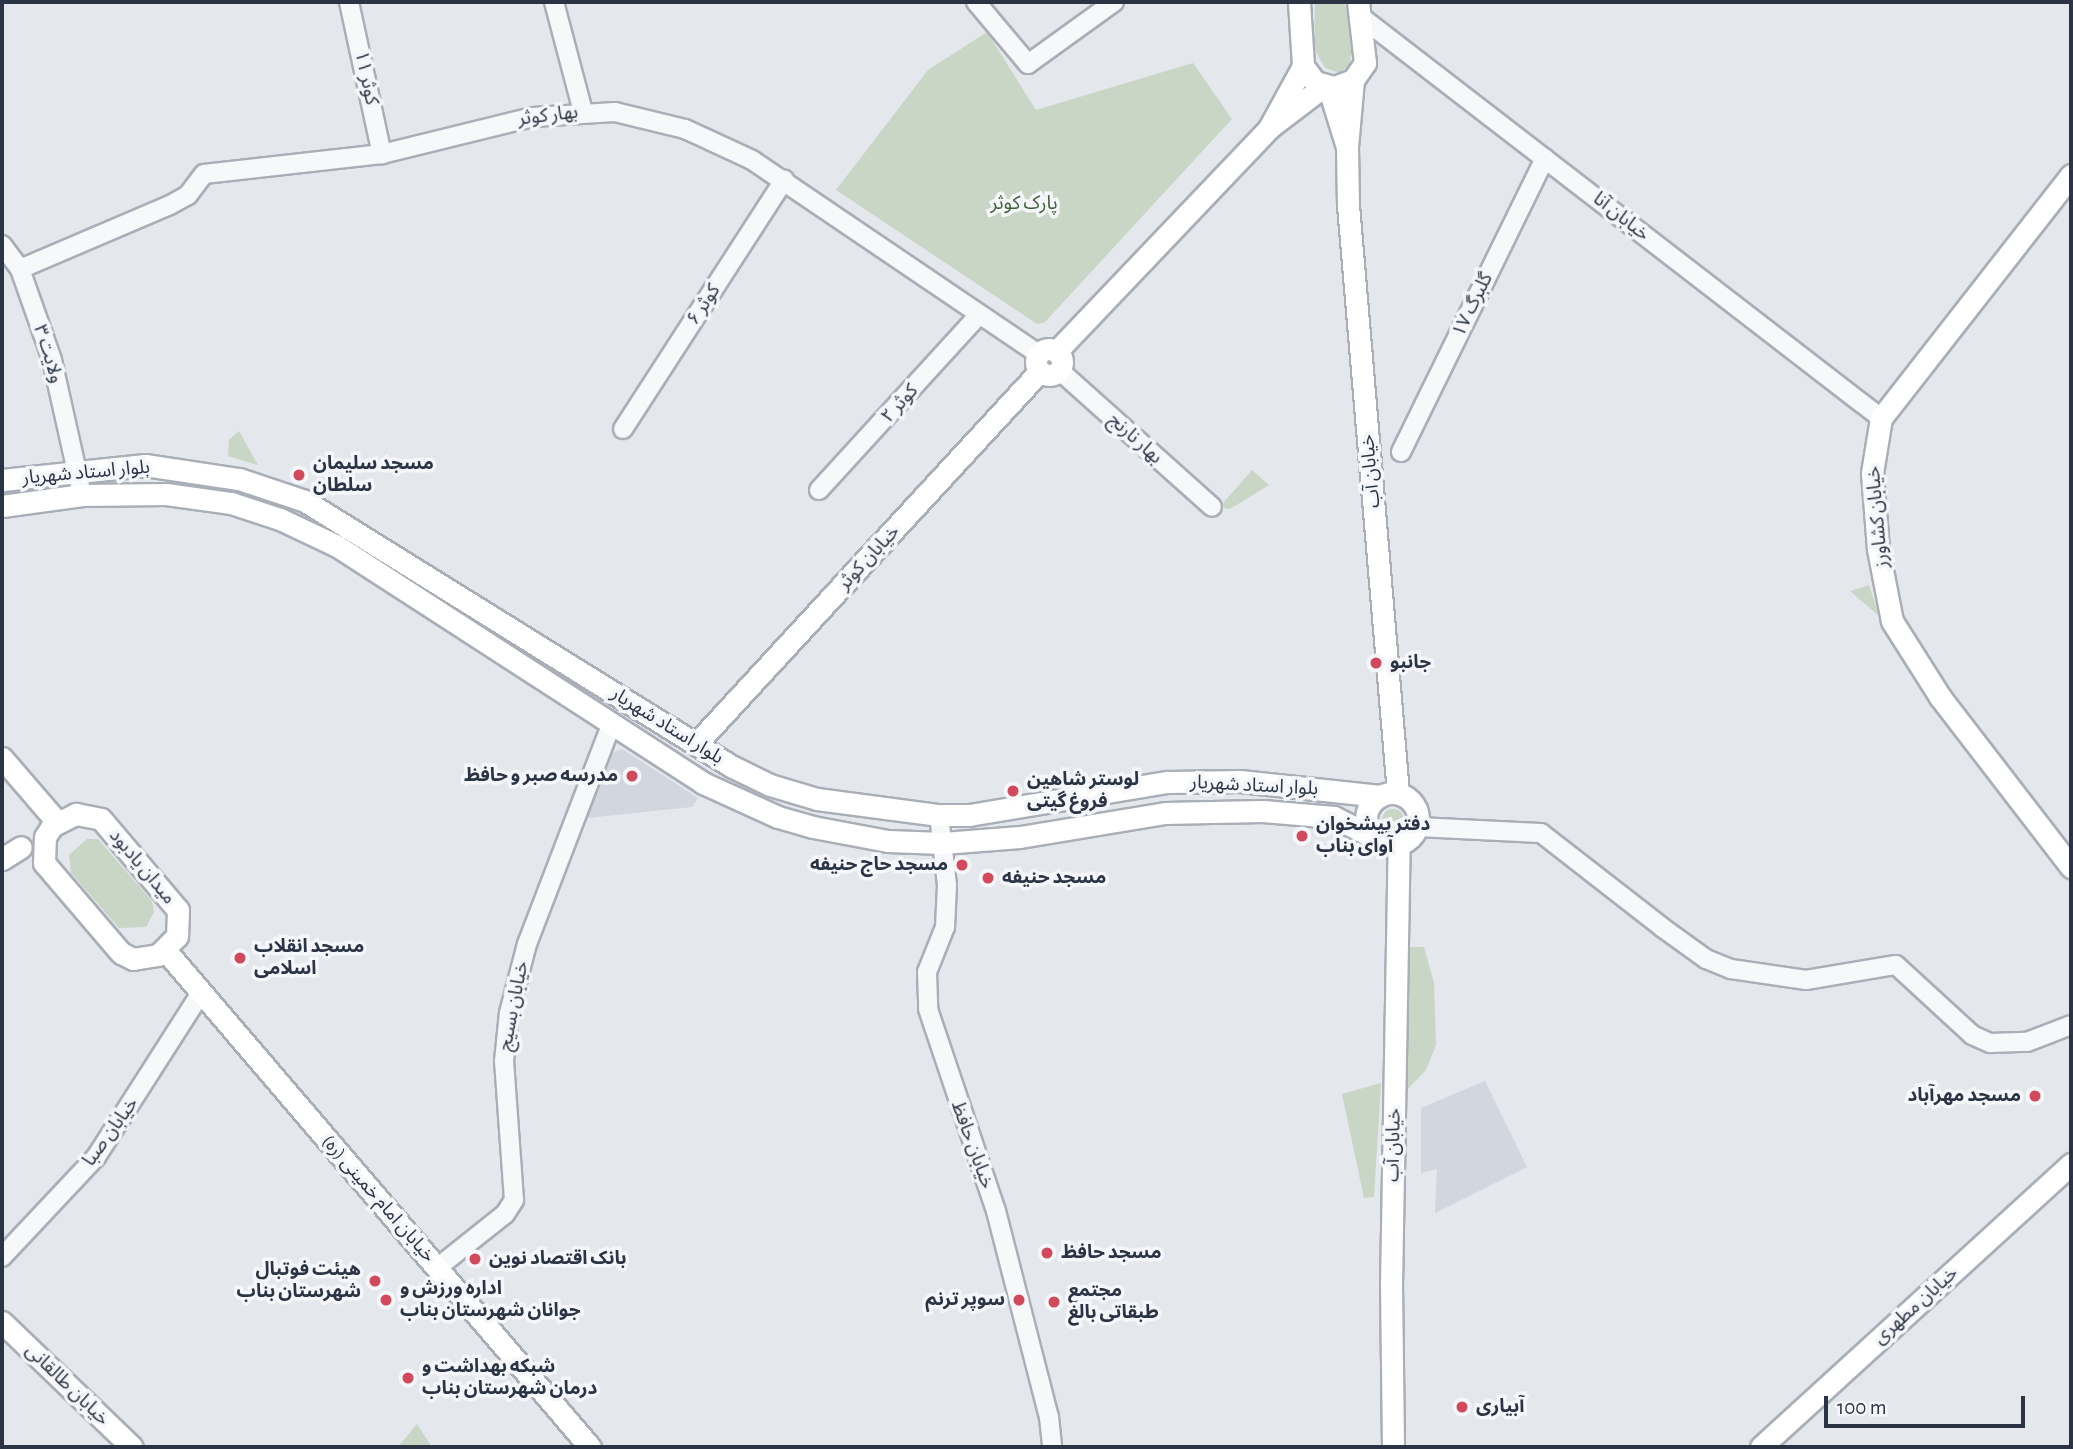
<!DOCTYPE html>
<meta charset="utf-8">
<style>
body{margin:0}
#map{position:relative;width:2073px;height:1449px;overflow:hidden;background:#e4e7ec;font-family:"Alegreya Sans","Noto Sans Arabic",sans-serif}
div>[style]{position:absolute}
.built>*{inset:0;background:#d2d6de}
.green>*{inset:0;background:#c9d6c5}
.round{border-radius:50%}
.roads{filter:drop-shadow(2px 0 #a9aeb7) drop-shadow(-2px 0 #a9aeb7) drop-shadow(0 2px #a9aeb7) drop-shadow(0 -2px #a9aeb7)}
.minor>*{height:18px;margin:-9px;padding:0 9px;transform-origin:9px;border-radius:9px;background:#f7f8fa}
.major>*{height:21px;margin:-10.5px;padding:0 10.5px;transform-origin:10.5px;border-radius:10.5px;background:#fff}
.major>.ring{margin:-10.5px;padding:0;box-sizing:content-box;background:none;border:21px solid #fff;border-radius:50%}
.dots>*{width:19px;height:19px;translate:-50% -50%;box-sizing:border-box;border:4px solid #f4f6f9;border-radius:50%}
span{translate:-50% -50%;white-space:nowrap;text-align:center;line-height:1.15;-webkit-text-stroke:7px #f4f6f9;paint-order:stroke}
.street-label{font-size:19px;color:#2b3445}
.park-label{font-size:19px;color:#3f6138}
.poi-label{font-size:19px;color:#2b3445;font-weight:700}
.left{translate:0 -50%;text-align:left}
.right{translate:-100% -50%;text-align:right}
.frame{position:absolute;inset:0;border:4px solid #2b3445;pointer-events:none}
.scale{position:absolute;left:1824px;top:1396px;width:201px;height:32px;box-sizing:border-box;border:4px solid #2b3445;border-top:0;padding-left:9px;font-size:21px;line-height:24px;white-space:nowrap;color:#2b3445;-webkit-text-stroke:5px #f4f6f9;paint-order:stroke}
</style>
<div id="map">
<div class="built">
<i style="clip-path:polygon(622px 749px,698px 798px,692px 807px,587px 818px,608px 754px)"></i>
<i style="clip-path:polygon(1485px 1081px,1527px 1167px,1435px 1213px,1437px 1169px,1421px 1173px,1421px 1108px)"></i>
</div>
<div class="green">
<i style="clip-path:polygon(1315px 2px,1343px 2px,1346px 7px,1353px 48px,1349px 65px,1340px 73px,1325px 68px,1314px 48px)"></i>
<i style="clip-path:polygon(987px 32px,1036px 110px,1193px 63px,1232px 119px,1045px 322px,1037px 324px,836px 190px,928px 70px)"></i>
<i style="clip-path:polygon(239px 431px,258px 465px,228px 456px,229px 440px)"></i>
<i style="clip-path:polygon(1252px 470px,1269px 485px,1230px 509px,1224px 508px,1223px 503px)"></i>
<i style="clip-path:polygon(1869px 585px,1879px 616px,1850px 591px)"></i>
<i class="round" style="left:1382px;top:809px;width:22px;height:22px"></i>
<i style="clip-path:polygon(87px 839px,98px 839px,152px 901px,154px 912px,146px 927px,119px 928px,71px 873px,69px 855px)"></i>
<i style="clip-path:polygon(1409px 947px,1424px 947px,1434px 983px,1436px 1045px,1426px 1070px,1405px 1092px)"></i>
<i style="clip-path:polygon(1381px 1083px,1374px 1197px,1364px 1198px,1342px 1094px)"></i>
<i style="clip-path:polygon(417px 1424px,432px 1447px,398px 1447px)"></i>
</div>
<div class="roads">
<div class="minor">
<i style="left:349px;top:2px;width:156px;rotate:77.8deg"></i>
<i style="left:554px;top:2px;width:114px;rotate:75.2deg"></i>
<i style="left:976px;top:2px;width:81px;rotate:50deg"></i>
<i style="left:1028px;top:64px;width:106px;rotate:-35.8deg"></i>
<i style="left:1361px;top:17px;width:657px;rotate:37.64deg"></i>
<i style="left:2px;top:245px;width:30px;rotate:53deg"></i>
<i style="left:20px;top:269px;width:96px;rotate:70.6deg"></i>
<i style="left:52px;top:360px;width:128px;rotate:77.4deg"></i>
<i style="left:20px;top:269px;width:163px;rotate:-23.1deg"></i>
<i style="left:170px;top:205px;width:21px;rotate:-29deg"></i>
<i style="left:188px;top:195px;width:26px;rotate:-53deg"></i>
<i style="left:204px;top:174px;width:179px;rotate:-6.4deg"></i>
<i style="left:382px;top:154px;width:155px;rotate:-13.8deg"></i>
<i style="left:533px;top:117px;width:82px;rotate:-3.5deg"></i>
<i style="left:615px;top:112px;width:72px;rotate:13.7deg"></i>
<i style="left:685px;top:129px;width:74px;rotate:24.8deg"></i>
<i style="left:752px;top:160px;width:346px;rotate:34.1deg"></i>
<i style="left:1059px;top:370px;width:205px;rotate:41.8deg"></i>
<i style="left:623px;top:429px;width:297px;rotate:-57.1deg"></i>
<i style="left:1401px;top:452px;width:327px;rotate:-63.9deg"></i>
<i style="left:819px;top:490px;width:237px;rotate:-47.6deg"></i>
<i style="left:939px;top:815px;width:70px;rotate:83.5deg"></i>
<i style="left:947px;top:885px;width:42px;rotate:92.7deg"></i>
<i style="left:945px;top:927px;width:48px;rotate:111.8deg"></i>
<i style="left:927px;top:972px;width:37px;rotate:88deg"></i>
<i style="left:928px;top:1009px;width:213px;rotate:71.4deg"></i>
<i style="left:996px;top:1211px;width:213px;rotate:75.6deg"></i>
<i style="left:1049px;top:1417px;width:30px;rotate:84deg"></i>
<i style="left:1417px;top:827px;width:124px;rotate:2.8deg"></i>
<i style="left:1541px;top:833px;width:155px;rotate:37.9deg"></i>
<i style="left:1663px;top:928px;width:53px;rotate:35.8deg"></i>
<i style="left:1706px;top:959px;width:27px;rotate:22deg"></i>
<i style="left:1731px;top:969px;width:76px;rotate:8.3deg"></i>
<i style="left:1806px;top:980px;width:91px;rotate:-9.5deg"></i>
<i style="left:1896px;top:965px;width:103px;rotate:42.6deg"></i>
<i style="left:1972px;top:1035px;width:20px;rotate:24deg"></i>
<i style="left:1990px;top:1043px;width:37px;rotate:-2deg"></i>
<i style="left:2027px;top:1042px;width:47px;rotate:-21.1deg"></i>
<i style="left:2px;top:1257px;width:137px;rotate:-46.8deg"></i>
<i style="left:96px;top:1157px;width:195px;rotate:-57.4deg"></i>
<i style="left:437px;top:1268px;width:87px;rotate:-38.5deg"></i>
<i style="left:505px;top:1214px;width:17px;rotate:-57deg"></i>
<i style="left:514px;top:1200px;width:139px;rotate:-94.1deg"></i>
<i style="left:504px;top:1061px;width:48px;rotate:-84.1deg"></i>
<i style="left:509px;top:1013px;width:71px;rotate:-75.4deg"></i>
<i style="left:527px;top:944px;width:235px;rotate:-69deg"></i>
</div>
<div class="major">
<i style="left:1299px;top:2px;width:64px;rotate:86.4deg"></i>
<i style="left:1303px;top:66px;width:20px;rotate:53deg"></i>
<i style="left:1315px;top:82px;width:20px;rotate:15deg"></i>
<i style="left:1334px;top:87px;width:20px;rotate:-20deg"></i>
<i style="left:1353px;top:80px;width:21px;rotate:-55deg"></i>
<i style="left:1365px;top:63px;width:61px;rotate:-96.5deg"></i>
<i style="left:1303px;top:66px;width:71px;rotate:118.7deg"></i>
<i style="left:1269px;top:128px;width:69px;rotate:-37.4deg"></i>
<i style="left:1328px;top:86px;width:64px;rotate:72.7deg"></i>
<i style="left:1347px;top:147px;width:67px;rotate:-84.9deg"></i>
<i style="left:1347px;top:147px;width:58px;rotate:89deg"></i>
<i style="left:1348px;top:205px;width:590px;rotate:85.14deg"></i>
<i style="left:2071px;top:175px;width:308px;rotate:128deg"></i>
<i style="left:1881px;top:418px;width:56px;rotate:99.3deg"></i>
<i style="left:1872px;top:473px;width:76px;rotate:85.5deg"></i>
<i style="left:1878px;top:549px;width:73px;rotate:79deg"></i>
<i style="left:1892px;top:621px;width:90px;rotate:57.7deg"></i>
<i style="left:1940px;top:697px;width:215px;rotate:52.4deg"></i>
<i class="ring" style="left:1036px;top:349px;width:5px;height:5px"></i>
<i style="left:1056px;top:352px;width:309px;rotate:-46.4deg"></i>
<i style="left:2px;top:480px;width:144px;rotate:-6deg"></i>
<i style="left:145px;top:465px;width:95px;rotate:8.5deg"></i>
<i style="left:239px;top:479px;width:70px;rotate:18.4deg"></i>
<i style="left:305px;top:501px;width:502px;rotate:31.88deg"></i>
<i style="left:731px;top:766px;width:43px;rotate:26deg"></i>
<i style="left:770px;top:785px;width:49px;rotate:16.6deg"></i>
<i style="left:817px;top:799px;width:123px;rotate:7.5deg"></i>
<i style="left:939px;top:815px;width:30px"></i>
<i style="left:969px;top:815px;width:201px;rotate:-9.5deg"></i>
<i style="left:1167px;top:782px;width:73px;rotate:-0.8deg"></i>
<i style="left:1240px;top:781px;width:141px;rotate:6.1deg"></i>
<i style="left:2px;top:506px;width:81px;rotate:-7.8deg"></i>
<i style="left:82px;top:495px;width:84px;rotate:-0.7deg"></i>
<i style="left:166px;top:494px;width:66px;rotate:7.9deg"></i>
<i style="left:231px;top:503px;width:52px;rotate:18.1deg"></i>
<i style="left:280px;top:519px;width:63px;rotate:25.3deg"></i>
<i style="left:337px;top:546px;width:436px;rotate:32.9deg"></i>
<i style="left:703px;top:783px;width:82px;rotate:24.4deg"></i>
<i style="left:778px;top:817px;width:36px;rotate:16deg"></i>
<i style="left:813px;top:827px;width:76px;rotate:10.6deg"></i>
<i style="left:888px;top:841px;width:55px;rotate:2.1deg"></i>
<i style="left:943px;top:843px;width:77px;rotate:-4.5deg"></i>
<i style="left:1020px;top:837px;width:147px;rotate:-9.4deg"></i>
<i style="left:1165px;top:813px;width:98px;rotate:-1.2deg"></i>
<i style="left:1263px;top:811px;width:71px;rotate:4.8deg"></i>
<i style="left:1334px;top:817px;width:44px;rotate:27.1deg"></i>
<i style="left:696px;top:744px;width:507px;rotate:-47.32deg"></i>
<i style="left:2px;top:758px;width:84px;rotate:49.3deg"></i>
<i class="ring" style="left:1366px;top:793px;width:31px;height:31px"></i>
<i style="left:76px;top:814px;width:25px;rotate:11deg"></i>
<i style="left:101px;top:819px;width:119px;rotate:49.8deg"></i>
<i style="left:178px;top:910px;width:26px;rotate:92deg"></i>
<i style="left:177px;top:936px;width:27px;rotate:135deg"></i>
<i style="left:158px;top:955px;width:25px;rotate:171deg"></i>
<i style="left:133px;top:959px;width:13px;rotate:-153deg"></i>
<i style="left:121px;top:953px;width:118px;rotate:-130.5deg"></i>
<i style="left:44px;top:863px;width:26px;rotate:-88deg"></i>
<i style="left:45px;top:837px;width:13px;rotate:-58deg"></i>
<i style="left:52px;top:826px;width:27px;rotate:-27deg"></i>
<i style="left:2px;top:859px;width:22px;rotate:-32deg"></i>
<i style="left:165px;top:950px;width:654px;rotate:49.47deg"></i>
<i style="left:2px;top:1322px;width:180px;rotate:43.9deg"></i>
<i style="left:1393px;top:1447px;width:161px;rotate:-90.7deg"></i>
<i style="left:1391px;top:1286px;width:442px;rotate:-89deg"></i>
<i style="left:1761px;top:1447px;width:420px;rotate:-42.4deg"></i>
</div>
</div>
<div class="dots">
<i style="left:299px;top:475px;background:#d1495b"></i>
<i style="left:1376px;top:663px;background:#d1495b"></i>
<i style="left:632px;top:776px;background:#d1495b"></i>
<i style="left:1013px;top:791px;background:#d1495b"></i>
<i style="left:1302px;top:836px;background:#d1495b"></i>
<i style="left:962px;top:865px;background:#d1495b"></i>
<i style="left:988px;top:878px;background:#d1495b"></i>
<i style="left:240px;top:958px;background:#d1495b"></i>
<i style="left:2035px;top:1096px;background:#d1495b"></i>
<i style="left:1047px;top:1253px;background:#d1495b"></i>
<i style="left:475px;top:1259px;background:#d1495b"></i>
<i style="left:375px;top:1281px;background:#d1495b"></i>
<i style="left:386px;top:1300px;background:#d1495b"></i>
<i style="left:1019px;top:1300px;background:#d1495b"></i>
<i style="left:1054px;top:1302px;background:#d1495b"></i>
<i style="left:408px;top:1378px;background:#d1495b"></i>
<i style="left:1462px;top:1407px;background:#d1495b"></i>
</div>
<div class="street-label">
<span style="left:366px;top:78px;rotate:78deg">کوثر ۱۱</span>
<span style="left:548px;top:116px;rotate:-7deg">بهار کوثر</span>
<span style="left:1621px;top:217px;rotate:38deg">خیابان آنا</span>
<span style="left:704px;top:305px;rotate:-57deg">کوثر ۶</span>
<span style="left:1473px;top:305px;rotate:-64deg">گلبرگ ۱۷</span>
<span style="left:48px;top:354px;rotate:73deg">ولایت ۳</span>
<span style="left:900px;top:404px;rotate:-48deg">کوثر ۲</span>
<span style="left:1135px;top:439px;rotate:42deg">بهار نارنج</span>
<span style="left:1371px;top:471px;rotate:-95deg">خیابان آب</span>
<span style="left:86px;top:473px;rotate:-5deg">بلوار استاد شهریار</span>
<span style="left:1878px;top:517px;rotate:-95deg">خیابان کشاورز</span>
<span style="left:869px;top:558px;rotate:-47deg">خیابان کوثر</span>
<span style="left:667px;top:726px;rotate:32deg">بلوار استاد شهریار</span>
<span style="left:1254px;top:786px;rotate:3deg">بلوار استاد شهریار</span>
<span style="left:142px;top:867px;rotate:50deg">میدان یادبود</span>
<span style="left:514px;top:1006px;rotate:-79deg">خیابان بسیج</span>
<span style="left:111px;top:1132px;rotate:-54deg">خیابان صبا</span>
<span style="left:972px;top:1145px;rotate:70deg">خیابان حافظ</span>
<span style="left:1394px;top:1145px;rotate:-89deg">خیابان آب</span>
<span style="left:378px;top:1199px;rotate:49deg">خیابان امام خمینی (ره)</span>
<span style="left:1916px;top:1306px;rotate:-42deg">خیابان مطهری</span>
<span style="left:67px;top:1385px;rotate:44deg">خیابان طالقانی</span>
</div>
<div class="park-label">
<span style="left:1024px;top:204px">پارک کوثر</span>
</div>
<div class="poi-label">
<span class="left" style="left:313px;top:475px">مسجد سلیمان<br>سلطان</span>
<span class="left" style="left:1390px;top:663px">جانبو</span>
<span class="right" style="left:618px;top:776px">مدرسه صبر و حافظ</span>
<span class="left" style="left:1027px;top:791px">لوستر شاهین<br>فروغ گیتی</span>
<span class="left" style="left:1316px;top:836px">دفتر پیشخوان<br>آوای بناب</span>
<span class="right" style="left:948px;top:865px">مسجد حاج حنیفه</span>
<span class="left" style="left:1002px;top:878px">مسجد حنیفه</span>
<span class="left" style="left:254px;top:958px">مسجد انقلاب<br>اسلامی</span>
<span class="right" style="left:2021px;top:1096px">مسجد مهرآباد</span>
<span class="left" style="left:1061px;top:1253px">مسجد حافظ</span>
<span class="left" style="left:489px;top:1259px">بانک اقتصاد نوین</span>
<span class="right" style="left:361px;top:1281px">هیئت فوتبال<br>شهرستان بناب</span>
<span class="left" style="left:400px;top:1300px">اداره ورزش و<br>جوانان شهرستان بناب</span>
<span class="left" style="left:1068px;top:1302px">مجتمع<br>طبقاتی بالغ</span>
<span class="right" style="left:1005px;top:1300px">سوپر ترنم</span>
<span class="left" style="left:422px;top:1378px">شبکه بهداشت و<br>درمان شهرستان بناب</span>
<span class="left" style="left:1476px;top:1407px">آبیاری</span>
</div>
<div class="frame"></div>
<div class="scale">100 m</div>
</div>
